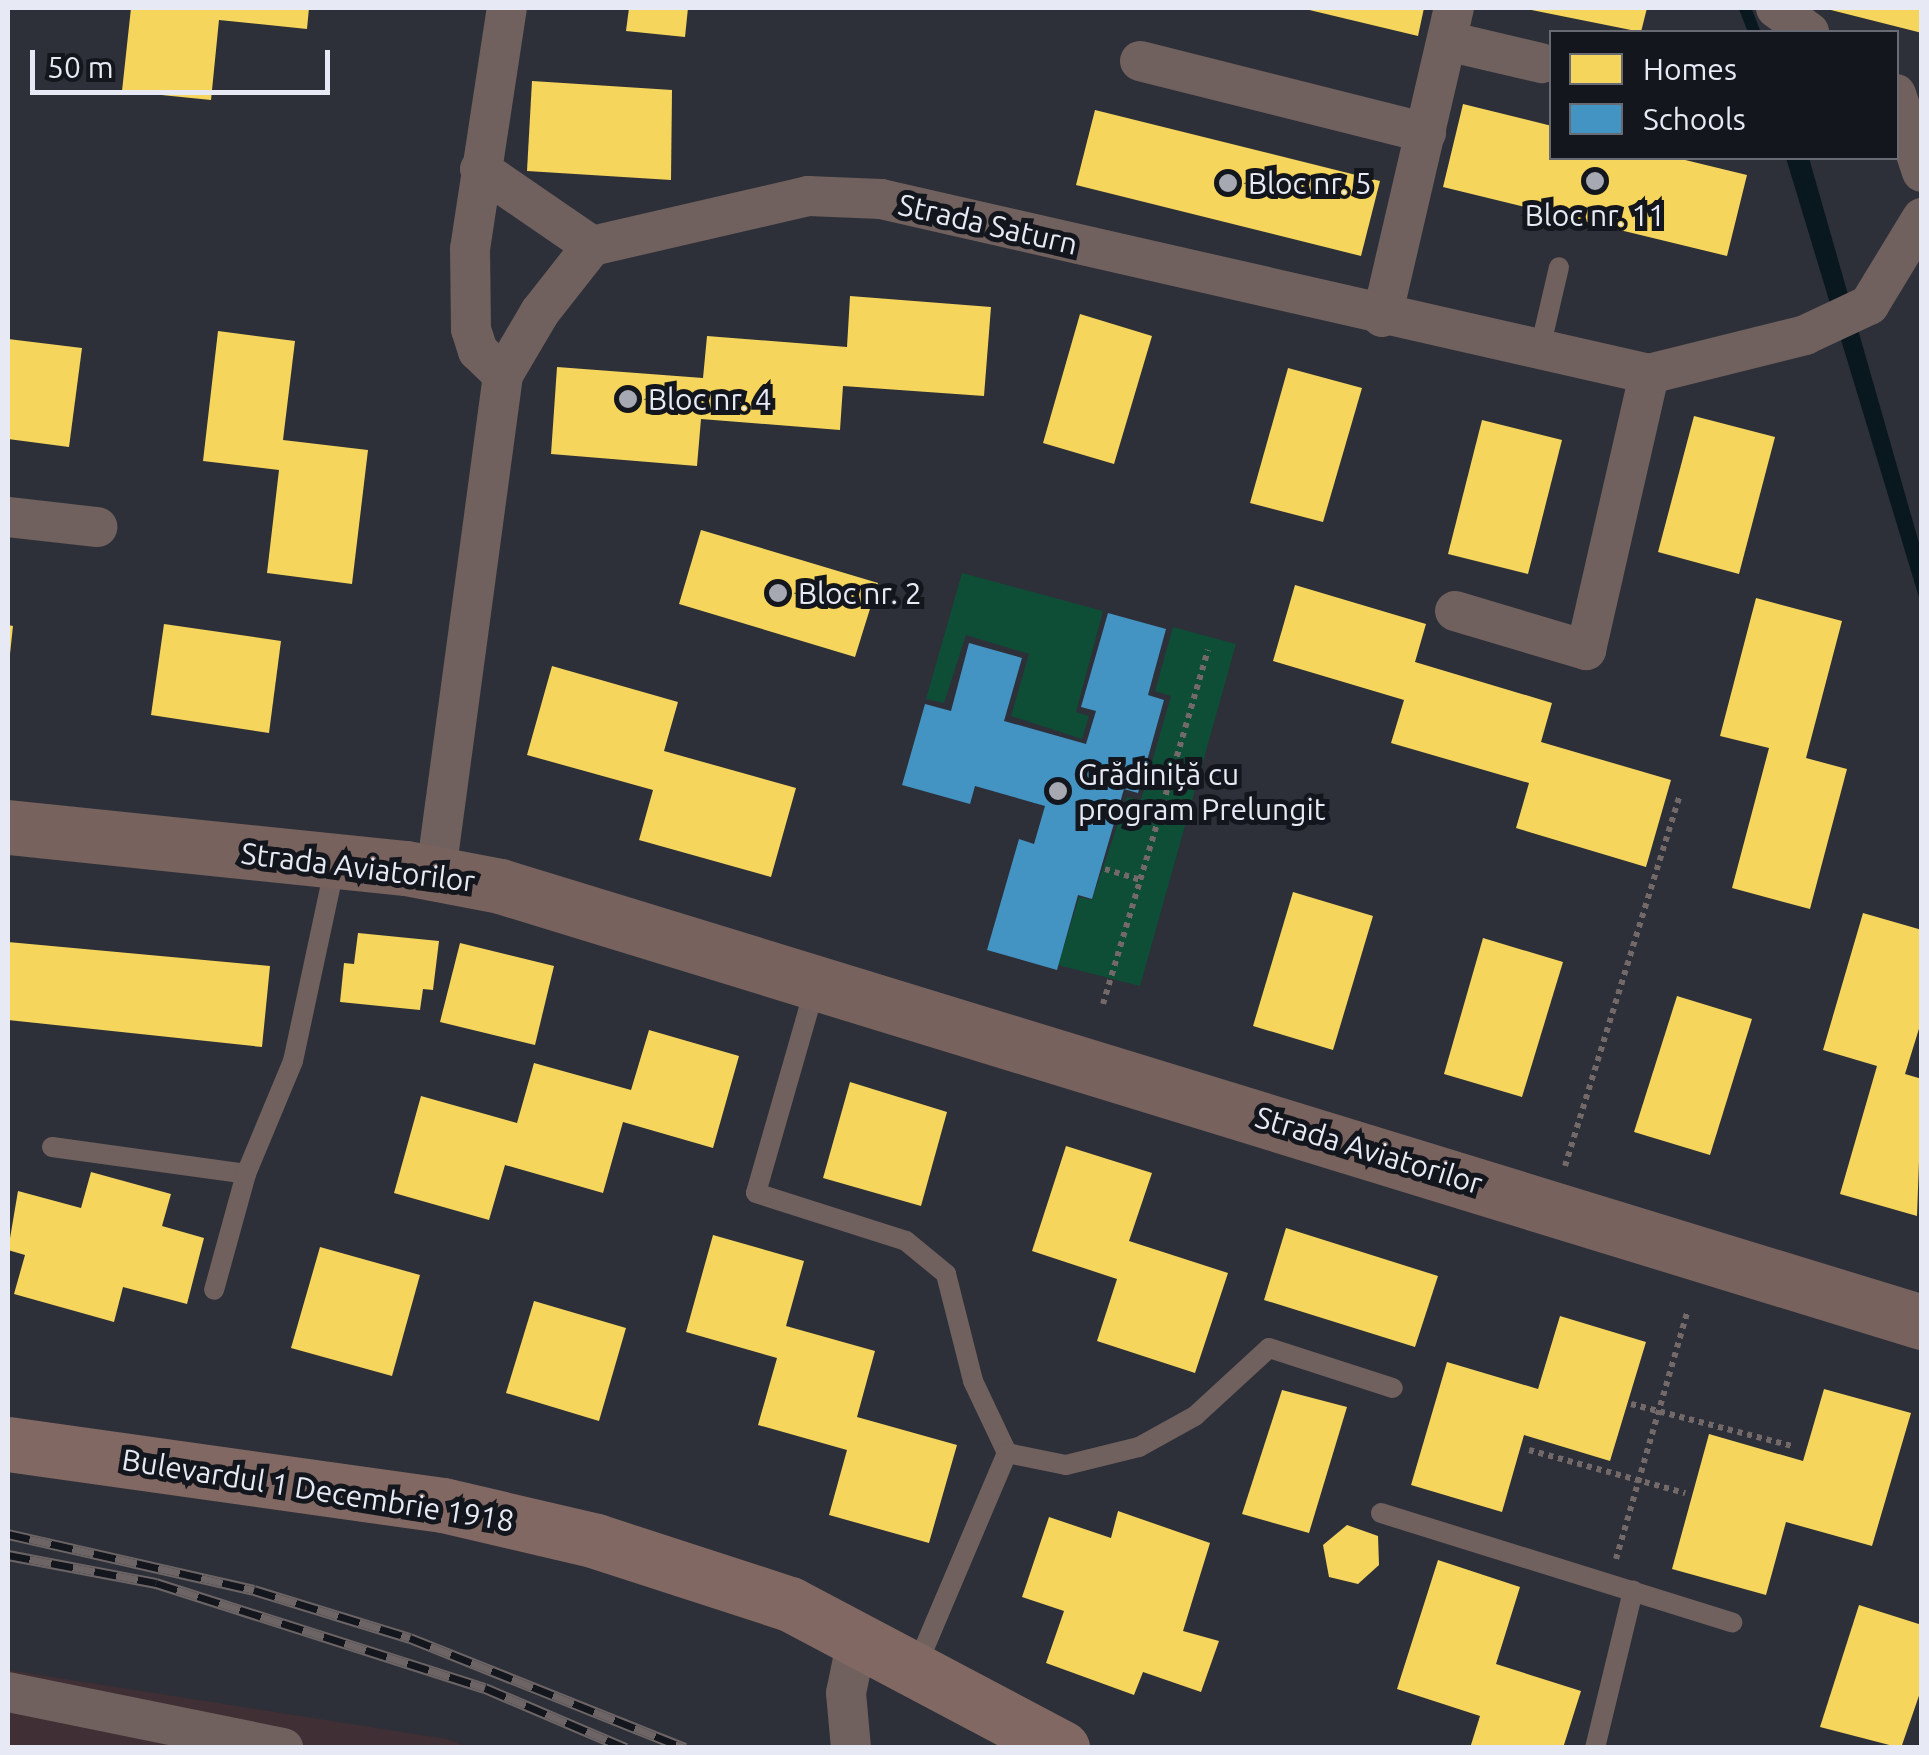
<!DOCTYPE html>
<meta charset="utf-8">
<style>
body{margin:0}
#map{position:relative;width:1929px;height:1755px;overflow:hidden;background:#2d3038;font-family:Ubuntu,sans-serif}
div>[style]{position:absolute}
.industrial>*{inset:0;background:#402f34}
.green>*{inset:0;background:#0e4d36}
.water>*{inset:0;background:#09171e}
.homes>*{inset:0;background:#f6d55c}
.schools>*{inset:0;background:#4393c3}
.stream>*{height:12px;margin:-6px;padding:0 6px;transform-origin:6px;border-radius:6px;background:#09171e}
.path>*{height:6px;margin-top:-3px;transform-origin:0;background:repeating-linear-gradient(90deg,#736969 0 5px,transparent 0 10px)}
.lane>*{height:20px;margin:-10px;padding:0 10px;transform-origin:10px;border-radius:10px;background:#70605e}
.street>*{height:40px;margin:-20px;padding:0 20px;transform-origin:20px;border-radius:20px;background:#70605e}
.secondary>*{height:55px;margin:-27.5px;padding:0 27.5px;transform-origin:27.5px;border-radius:27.5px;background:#77625e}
.primary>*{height:55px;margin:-27.5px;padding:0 27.5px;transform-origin:27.5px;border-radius:27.5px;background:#816863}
.rail>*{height:11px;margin-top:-5.5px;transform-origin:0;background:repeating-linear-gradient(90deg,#14161d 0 22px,#6c6465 0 44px);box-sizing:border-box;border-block:2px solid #6c6465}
.dots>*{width:28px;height:28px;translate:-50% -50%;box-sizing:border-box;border:5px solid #14161d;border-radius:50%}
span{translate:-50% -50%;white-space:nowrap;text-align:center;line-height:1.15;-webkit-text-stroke:10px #14161d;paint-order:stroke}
.poi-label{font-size:30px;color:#e7eaf4}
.left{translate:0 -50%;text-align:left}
.street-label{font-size:30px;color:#e7eaf4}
.frame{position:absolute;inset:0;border:10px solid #e7eaf4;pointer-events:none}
.legend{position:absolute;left:1549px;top:30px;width:350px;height:130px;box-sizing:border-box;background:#14161d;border:2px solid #686b73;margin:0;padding:12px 18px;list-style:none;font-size:30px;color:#e7eaf4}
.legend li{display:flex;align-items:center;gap:20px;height:50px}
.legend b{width:50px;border:2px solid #686b73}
.scale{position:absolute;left:30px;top:50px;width:300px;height:45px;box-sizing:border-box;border:5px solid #e7eaf4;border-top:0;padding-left:12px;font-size:30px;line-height:35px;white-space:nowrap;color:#e7eaf4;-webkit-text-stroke:8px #14161d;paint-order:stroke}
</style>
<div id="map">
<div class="industrial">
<i style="clip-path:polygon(8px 1670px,447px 1739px,467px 1747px,8px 1747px)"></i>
</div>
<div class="green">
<i style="clip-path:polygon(962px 573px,1103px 611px,1076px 712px,1089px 716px,1082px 739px,1011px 716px,1029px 654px,966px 635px,944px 703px,926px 699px)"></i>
<i style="clip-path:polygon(1173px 627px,1236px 644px,1140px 986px,1058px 965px,1079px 897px,1092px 900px,1127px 797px,1141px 800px,1171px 696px,1155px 691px)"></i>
</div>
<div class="water">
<i style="clip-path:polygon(1786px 158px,1809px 158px,1921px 550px,1921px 604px)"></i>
</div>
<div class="homes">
<i style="clip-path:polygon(131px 8px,309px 8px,307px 29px,219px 20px,211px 100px,122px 91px)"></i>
<i style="clip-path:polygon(629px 8px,688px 8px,685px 37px,626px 31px)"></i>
<i style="clip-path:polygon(1301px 8px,1424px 8px,1418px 36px)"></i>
<i style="clip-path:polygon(1522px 8px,1647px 8px,1641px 32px)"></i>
<i style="clip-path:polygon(1827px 8px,1922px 8px,1922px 33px,1827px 9px)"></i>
<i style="clip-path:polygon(532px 81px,672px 90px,671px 180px,527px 171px)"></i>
<i style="clip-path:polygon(1463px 104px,1552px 126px,1552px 158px,1677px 158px,1747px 175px,1727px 256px,1443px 187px)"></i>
<i style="clip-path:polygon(1095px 110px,1380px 181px,1361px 256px,1076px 185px)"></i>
<i style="clip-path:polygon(850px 296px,991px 307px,984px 396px,843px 386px,840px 430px,701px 419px,697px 466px,551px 454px,557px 367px,703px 378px,707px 336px,847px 347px)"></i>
<i style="clip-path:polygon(1080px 314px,1152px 336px,1114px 464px,1043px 443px)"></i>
<i style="clip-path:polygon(218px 331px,295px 341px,283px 440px,368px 450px,352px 584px,267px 573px,279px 470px,203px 461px)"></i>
<i style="clip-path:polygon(8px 339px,82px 348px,69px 447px,8px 439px)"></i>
<i style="clip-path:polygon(1288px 368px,1362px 388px,1323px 522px,1250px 503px)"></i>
<i style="clip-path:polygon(1694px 416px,1775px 437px,1739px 574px,1658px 552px)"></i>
<i style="clip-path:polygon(1482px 420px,1562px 440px,1528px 574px,1448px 554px)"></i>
<i style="clip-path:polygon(701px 530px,878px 583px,855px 657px,679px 604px)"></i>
<i style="clip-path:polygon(1295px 585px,1426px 624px,1415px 662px,1552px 703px,1541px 742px,1671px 780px,1646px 867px,1516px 828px,1529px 783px,1391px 743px,1404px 700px,1273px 661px)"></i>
<i style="clip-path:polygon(1756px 598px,1842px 621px,1806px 758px,1847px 769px,1810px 909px,1732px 888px,1769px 748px,1720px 736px)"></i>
<i style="clip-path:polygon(164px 624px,281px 641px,269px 733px,151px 715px)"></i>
<i style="clip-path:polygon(8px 625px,13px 626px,10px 654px,8px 654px)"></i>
<i style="clip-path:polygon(552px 666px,678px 702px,664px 751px,796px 788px,771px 877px,639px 840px,653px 790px,527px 755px)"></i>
<i style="clip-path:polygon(1293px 892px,1373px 916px,1333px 1050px,1253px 1026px)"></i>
<i style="clip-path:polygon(1863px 913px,1922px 930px,1922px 1019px,1905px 1074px,1922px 1079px,1917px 1216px,1840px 1194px,1877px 1066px,1823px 1050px)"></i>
<i style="clip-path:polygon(358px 933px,439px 941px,433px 990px,423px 989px,420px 1010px,340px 1002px,344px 963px,354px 964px)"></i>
<i style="clip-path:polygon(1483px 938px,1563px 962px,1522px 1097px,1444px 1074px)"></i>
<i style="clip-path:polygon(8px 942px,270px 966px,262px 1047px,8px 1020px)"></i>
<i style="clip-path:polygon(460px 943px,554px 966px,535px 1045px,440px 1022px)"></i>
<i style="clip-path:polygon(1677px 996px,1752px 1019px,1710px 1155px,1634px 1132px)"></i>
<i style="clip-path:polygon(649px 1030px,739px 1056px,713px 1148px,623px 1122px,603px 1193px,505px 1165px,489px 1220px,394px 1193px,421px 1096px,517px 1123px,534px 1063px,631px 1090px)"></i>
<i style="clip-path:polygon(850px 1082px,947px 1112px,921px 1206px,823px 1178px)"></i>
<i style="clip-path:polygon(1066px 1146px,1152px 1173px,1129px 1241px,1228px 1273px,1195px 1373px,1097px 1341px,1117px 1279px,1032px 1251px)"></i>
<i style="clip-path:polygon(91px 1172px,171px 1194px,162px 1226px,204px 1238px,187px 1304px,123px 1287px,114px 1322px,14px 1294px,25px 1255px,8px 1250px,18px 1191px,81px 1208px)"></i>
<i style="clip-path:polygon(1286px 1228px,1438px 1276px,1415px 1347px,1264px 1300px)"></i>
<i style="clip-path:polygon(713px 1235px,804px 1261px,786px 1326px,875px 1351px,857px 1417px,957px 1445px,929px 1543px,829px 1515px,847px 1450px,758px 1425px,777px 1358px,686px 1332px)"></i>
<i style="clip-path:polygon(320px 1247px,420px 1275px,392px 1376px,291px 1348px)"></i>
<i style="clip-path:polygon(534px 1301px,626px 1328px,599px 1421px,506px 1393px)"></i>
<i style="clip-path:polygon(1560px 1316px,1646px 1342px,1610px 1461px,1524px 1435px,1502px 1512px,1411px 1485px,1447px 1362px,1538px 1389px)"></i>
<i style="clip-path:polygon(1824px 1389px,1911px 1413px,1872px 1546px,1786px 1522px,1766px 1595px,1672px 1569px,1709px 1434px,1803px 1461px)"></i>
<i style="clip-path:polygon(1282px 1390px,1347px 1407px,1309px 1533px,1242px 1514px)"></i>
<i style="clip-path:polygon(1118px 1511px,1210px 1543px,1183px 1631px,1219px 1641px,1201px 1692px,1143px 1672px,1134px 1695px,1046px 1663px,1064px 1611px,1022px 1597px,1049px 1517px,1111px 1538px)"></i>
<i style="clip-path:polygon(1347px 1525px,1378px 1536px,1379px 1565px,1358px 1584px,1329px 1577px,1323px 1545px)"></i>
<i style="clip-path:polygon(1438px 1560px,1520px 1587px,1496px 1664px,1581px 1691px,1563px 1748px,1470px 1748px,1480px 1716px,1397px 1689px)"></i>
<i style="clip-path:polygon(1859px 1605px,1922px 1625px,1922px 1687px,1901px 1748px,1820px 1727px)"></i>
</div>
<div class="schools">
<i style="clip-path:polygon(1108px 613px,1166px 629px,1148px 695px,1164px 700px,1138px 793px,1124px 789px,1092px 899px,1078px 895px,1057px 970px,987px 950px,1019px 839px,1034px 844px,1045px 806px,975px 786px,970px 804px,902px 785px,925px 704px,951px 711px,969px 643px,1022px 658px,1004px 721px,1086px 744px,1096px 711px,1081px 707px)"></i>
</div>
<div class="stream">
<i style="left:1745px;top:8px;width:26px;rotate:69deg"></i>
</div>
<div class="path">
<i style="left:1128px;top:805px;width:33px;rotate:16deg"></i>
<i style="left:1160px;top:814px;width:171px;rotate:-73.7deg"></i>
<i style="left:1105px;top:869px;width:37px;rotate:17deg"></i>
<i style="left:1103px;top:1004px;width:198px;rotate:-73.3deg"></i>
<i style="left:1565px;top:1166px;width:389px;rotate:-72.8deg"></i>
<i style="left:1631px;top:1404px;width:166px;rotate:14.6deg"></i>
<i style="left:1529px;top:1450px;width:162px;rotate:15.4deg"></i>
<i style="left:1616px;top:1559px;width:259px;rotate:-73.9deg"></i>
</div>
<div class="lane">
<i style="left:1539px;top:353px;width:88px;rotate:-76.9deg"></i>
<i style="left:815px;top:987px;width:214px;rotate:106deg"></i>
<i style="left:756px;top:1193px;width:157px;rotate:17.7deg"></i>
<i style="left:906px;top:1241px;width:52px;rotate:39.5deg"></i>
<i style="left:946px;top:1274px;width:110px;rotate:75.8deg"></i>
<i style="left:973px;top:1381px;width:80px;rotate:64.7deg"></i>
<i style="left:1007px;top:1453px;width:233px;rotate:113deg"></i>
<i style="left:52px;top:1147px;width:196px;rotate:7.9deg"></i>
<i style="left:246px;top:1174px;width:120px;rotate:105.4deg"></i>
<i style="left:246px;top:1174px;width:122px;rotate:-67.4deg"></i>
<i style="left:293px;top:1061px;width:200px;rotate:-77.9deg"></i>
<i style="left:1007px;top:1453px;width:60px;rotate:11.5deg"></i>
<i style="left:1066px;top:1465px;width:75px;rotate:-13.9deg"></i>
<i style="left:1139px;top:1447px;width:64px;rotate:-29deg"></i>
<i style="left:1195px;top:1416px;width:100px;rotate:-42.6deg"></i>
<i style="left:1269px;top:1348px;width:130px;rotate:17.9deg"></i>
<i style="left:1381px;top:1513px;width:368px;rotate:17.3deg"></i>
<i style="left:1595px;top:1748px;width:162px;rotate:-76.4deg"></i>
</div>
<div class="street">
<i style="left:1776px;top:8px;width:41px;rotate:36deg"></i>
<i style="left:1447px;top:41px;width:97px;rotate:13.2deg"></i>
<i style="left:1140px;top:61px;width:295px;rotate:14.1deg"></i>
<i style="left:1896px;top:94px;width:82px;rotate:71.6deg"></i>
<i style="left:480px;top:169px;width:136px;rotate:34.5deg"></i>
<i style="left:1382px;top:317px;width:317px;rotate:-76.9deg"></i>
<i style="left:503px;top:375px;width:35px;rotate:-136deg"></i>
<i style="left:478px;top:351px;width:23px;rotate:-108deg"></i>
<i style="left:471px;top:329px;width:80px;rotate:-90.7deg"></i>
<i style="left:470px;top:249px;width:244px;rotate:-81.3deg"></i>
<i style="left:8px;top:517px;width:90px;rotate:6.4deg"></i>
<i style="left:1455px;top:611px;width:137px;rotate:16.6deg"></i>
<i style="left:1586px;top:650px;width:283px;rotate:-77.1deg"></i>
<i style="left:436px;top:872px;width:501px;rotate:-82.32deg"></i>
<i style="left:503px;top:375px;width:73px;rotate:-59.6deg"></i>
<i style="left:540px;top:312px;width:84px;rotate:-51.8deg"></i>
<i style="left:592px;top:246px;width:222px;rotate:-13deg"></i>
<i style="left:808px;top:196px;width:73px;rotate:2.4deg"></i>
<i style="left:881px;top:199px;width:788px;rotate:12.84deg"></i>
<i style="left:1649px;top:374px;width:161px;rotate:-14deg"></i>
<i style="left:1805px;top:335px;width:71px;rotate:-25.1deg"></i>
<i style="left:1869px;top:305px;width:102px;rotate:-58.7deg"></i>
<i style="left:8px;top:1692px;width:281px;rotate:11.5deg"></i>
<i style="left:851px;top:1748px;width:55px;rotate:-95.2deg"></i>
<i style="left:846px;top:1693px;width:59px;rotate:-78.3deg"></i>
</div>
<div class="secondary">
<i style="left:8px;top:827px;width:400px;rotate:5.9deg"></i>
<i style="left:406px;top:868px;width:96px;rotate:10.8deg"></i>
<i style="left:500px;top:886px;width:1487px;rotate:17.05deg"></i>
</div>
<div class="primary">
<i style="left:8px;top:1444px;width:439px;rotate:8deg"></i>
<i style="left:443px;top:1505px;width:157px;rotate:13.2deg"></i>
<i style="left:596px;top:1541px;width:204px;rotate:18deg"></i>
<i style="left:790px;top:1604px;width:308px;rotate:27.9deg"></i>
</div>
<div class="rail">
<i style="left:8px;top:1534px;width:252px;rotate:12.8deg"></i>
<i style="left:254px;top:1590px;width:163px;rotate:17.1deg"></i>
<i style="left:410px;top:1638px;width:296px;rotate:21.8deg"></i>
<i style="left:8px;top:1555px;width:151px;rotate:10.7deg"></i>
<i style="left:156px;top:1583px;width:345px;rotate:17.7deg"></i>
<i style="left:485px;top:1688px;width:153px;rotate:23.1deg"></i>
</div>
<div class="dots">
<i style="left:1595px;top:181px;background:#a6a9b2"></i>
<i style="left:1228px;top:183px;background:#a6a9b2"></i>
<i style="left:628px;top:399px;background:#a6a9b2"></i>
<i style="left:778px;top:593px;background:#a6a9b2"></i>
<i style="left:1058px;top:791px;background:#a6a9b2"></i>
</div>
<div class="poi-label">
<span class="left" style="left:1248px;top:183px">Bloc nr. 5</span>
<span style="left:1595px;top:215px">Bloc nr. 11</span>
<span class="left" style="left:648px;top:399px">Bloc nr. 4</span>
<span class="left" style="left:798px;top:593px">Bloc nr. 2</span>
<span class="left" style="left:1078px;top:791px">Grădiniță cu<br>program Prelungit</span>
</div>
<div class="street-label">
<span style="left:988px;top:224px;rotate:13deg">Strada Saturn</span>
<span style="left:358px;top:867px;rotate:7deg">Strada Aviatorilor</span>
<span style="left:1369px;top:1150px;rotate:17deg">Strada Aviatorilor</span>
<span style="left:318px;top:1490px;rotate:9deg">Bulevardul 1 Decembrie 1918</span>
</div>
<div class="frame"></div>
<ul class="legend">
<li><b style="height:28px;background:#f6d55c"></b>Homes</li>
<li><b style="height:28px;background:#4393c3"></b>Schools</li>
</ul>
<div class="scale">50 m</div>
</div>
